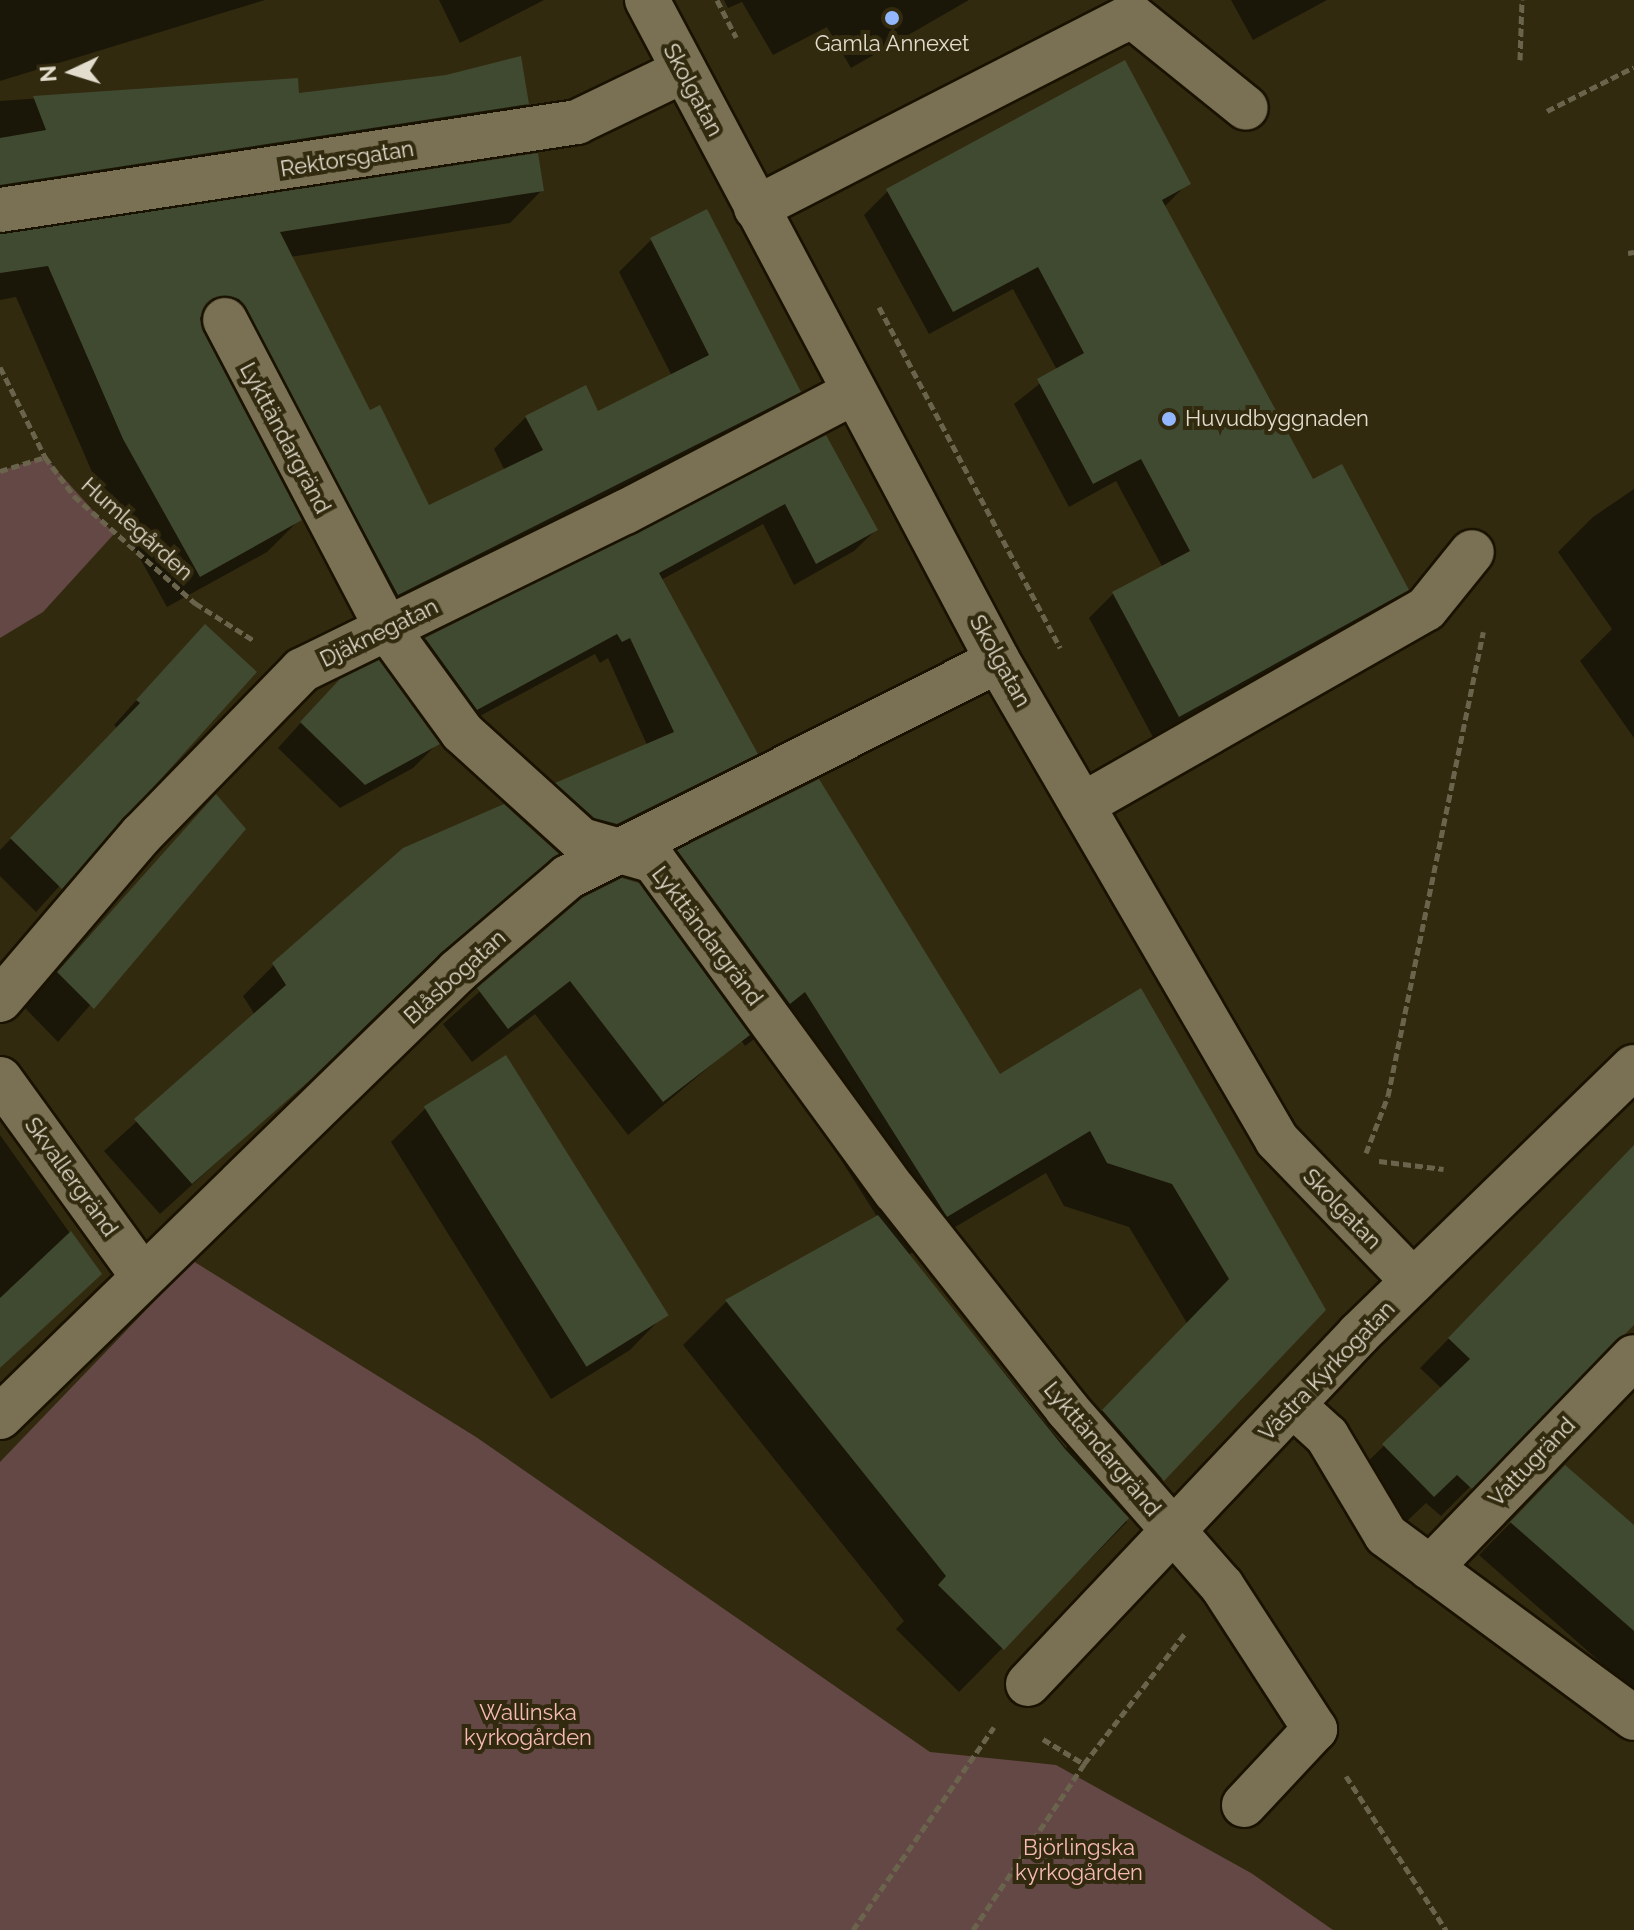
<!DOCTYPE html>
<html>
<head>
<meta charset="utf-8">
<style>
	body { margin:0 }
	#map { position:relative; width:1634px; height:1930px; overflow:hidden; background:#322a0f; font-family:Raleway,sans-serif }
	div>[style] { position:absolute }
	.green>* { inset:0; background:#644845 }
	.shadow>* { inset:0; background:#0007 }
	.building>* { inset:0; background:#404a31; transform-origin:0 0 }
	.path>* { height:5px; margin-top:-2.5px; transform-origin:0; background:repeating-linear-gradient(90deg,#6b644d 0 8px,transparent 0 12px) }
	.roads { filter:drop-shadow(2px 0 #1a1200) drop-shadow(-2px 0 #1a1200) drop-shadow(0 2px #1a1200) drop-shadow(0 -2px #1a1200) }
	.minor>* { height:44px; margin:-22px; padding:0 22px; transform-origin:22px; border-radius:22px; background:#7a7154 }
	.dots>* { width:22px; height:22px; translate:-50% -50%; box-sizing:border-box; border:4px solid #322a0f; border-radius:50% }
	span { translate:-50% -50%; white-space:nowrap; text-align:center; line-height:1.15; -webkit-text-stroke:8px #322a0f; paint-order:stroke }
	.poi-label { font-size:22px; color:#e2ddcd }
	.left { translate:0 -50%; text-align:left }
	.street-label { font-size:22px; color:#e2ddcd }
	.park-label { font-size:22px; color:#f7bab5 }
	.north { position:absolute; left:32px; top:32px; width:80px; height:80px; -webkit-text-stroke:6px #322a0f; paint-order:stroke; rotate:266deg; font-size:22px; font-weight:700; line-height:32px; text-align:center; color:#e2ddcd }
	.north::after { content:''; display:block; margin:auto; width:28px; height:36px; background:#e2ddcd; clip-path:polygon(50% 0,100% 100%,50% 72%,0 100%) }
</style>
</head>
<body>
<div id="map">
	<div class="green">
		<i style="clip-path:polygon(45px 457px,114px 534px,43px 612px,0 638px,0 471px)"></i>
		<i style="clip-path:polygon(193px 1261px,476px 1437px,930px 1752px,1056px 1765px,1251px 1873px,1333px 1930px,0 1930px,0 1462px)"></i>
	</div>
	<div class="shadow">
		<i style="clip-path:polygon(0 0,265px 0,0 81px)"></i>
		<i style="clip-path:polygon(439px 0,544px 0,460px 43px)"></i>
		<i style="clip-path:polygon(724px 0,969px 0,851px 68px,827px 27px,773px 55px,742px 2px,728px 8px)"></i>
		<i style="clip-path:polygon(1231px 0,1327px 0,1253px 40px)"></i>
		<i style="clip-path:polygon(296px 80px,297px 96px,527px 103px,495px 135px,0 211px,0 101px)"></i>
		<i style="clip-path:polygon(1188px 183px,1164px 207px,1313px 482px,1407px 589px,1383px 613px,1154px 739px,1089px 618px,1113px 594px,1163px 568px,1116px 481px,1069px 507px,1014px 404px,1057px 370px,1013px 289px,929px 334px,864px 215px,888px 191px)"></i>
		<i style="clip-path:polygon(542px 190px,510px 223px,290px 257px,369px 412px,428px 508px,505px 471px,494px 449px,526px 417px,597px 414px,672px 376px,619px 272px,651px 240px,798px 392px,766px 424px,365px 626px,215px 341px,200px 330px,299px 520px,267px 552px,167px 607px,92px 472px,16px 297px,0 300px,0 235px)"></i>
		<i style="clip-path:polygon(825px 438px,876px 530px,854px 551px,794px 585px,763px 524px,661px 580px,756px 753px,734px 775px,594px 845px,535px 806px,556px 784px,647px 745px,608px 658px,600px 663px,595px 654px,454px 730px,404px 661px,426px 640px)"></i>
		<i style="clip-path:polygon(1634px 489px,1634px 738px,1580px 661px,1612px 629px,1558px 552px,1593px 517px)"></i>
		<i style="clip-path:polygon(182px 650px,254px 672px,36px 912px,0 876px,0 850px,118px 729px,114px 725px)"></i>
		<i style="clip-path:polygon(316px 706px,437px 744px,413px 768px,340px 808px,278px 748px)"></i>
		<i style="clip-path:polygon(evenodd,819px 781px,999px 1076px,1140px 990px,1324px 1309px,1124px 1518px,1127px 1522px,959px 1692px,896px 1629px,904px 1621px,683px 1345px,726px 1302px,878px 1218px,761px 1034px,745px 1046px,741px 1040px,628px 1135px,535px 1014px,472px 1062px,443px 1024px,583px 900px,641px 889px,678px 852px,819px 781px,1046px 1173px,1064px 1206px,1129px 1227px,1187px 1323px,1066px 1448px,908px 1255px,1046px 1173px)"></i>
		<i style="clip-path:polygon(216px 797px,244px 829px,58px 1042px,24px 1007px)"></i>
		<i style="clip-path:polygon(556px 854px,160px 1214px,104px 1151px,255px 1015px,243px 996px,274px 965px)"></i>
		<i style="clip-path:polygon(426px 1108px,664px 1315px,630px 1350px,551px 1399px,391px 1142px)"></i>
		<i style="clip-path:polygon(0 1135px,99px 1274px,0 1368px)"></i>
		<i style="clip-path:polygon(1634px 1149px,1634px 1322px,1441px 1516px,1426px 1503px,1403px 1525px,1354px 1475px,1442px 1389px,1420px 1368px)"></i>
		<i style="clip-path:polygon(1533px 1500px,1634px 1528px,1634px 1692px,1479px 1555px)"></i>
	</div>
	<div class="building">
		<i style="clip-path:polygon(521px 56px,529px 104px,0 185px,0 138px,46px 130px,33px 96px,298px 78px,299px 93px,446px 75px)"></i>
		<i style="clip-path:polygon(1125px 60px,1191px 184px,1162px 200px,1313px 479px,1342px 464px,1409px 590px,1179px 717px,1112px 592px,1190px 551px,1141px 459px,1093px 484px,1037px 379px,1084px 353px,1038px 267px,953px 312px,886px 189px)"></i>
		<i style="clip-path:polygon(538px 153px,544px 191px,280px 232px,370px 410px,380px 405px,429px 505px,543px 450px,525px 416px,586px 385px,598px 411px,709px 355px,650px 238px,707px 209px,801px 392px,398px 595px,239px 299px,213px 298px,200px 318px,203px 331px,302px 520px,200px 577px,123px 439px,48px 266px,0 273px,0 234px)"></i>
		<i style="clip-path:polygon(826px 435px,878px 530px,816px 564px,785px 504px,659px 573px,758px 754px,617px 824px,594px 818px,555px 783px,674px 732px,630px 638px,622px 642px,617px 634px,477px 710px,425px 638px)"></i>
		<i style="clip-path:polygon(205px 624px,257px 672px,62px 889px,10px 838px,140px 703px,136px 700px)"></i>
		<i style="clip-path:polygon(379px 660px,440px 744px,365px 785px,300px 722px,340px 679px)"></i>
		<i style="clip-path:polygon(819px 779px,1000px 1074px,1141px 988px,1326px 1310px,1164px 1481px,1102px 1410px,1229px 1279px,1172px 1184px,1107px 1163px,1090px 1131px,947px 1217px,805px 992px,790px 1004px,677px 850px)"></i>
		<i style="clip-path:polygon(216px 794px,246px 829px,94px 1009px,57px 972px)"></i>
		<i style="clip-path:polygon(504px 804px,559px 854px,442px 952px,308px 1082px,192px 1184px,134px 1119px,286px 985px,272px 963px,403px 848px)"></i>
		<i style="clip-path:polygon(622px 878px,639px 883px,750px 1035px,663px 1102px,570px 981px,508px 1029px,477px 988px,582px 898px)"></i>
		<i style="left:506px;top:1055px;width:307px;height:97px;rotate:58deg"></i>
		<i style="clip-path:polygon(1634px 1145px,1634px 1325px,1472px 1489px,1457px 1475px,1434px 1497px,1382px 1444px,1470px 1359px,1448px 1338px)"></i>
		<i style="clip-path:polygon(878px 1215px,1065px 1449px,1129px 1518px,1004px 1650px,938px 1585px,946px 1576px,725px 1300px)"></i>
		<i style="clip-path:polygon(71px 1231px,102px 1274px,0 1368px,0 1298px)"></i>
		<i style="clip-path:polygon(1565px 1465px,1634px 1525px,1634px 1631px,1510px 1522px)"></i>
	</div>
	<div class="path">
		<i style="left:717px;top:0;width:42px;rotate:62.8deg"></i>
		<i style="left:1520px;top:60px;width:60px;rotate:-88.1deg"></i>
		<i style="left:1547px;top:111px;width:97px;rotate:-26.8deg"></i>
		<i style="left:1628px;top:253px;width:6px;rotate:-9deg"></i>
		<i style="left:879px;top:307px;width:386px;rotate:62deg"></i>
		<i style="left:0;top:367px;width:101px;rotate:63.4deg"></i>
		<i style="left:45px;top:457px;width:49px;rotate:53.4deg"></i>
		<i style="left:74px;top:496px;width:162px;rotate:41.5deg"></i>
		<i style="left:195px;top:603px;width:69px;rotate:32.5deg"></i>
		<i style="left:0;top:471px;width:47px;rotate:-17.3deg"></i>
		<i style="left:1366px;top:1153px;width:61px;rotate:-68.9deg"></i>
		<i style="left:1388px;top:1096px;width:474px;rotate:-78.4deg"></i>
		<i style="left:1379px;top:1161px;width:65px;rotate:7deg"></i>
		<i style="left:1043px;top:1739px;width:48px;rotate:31.4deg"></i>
		<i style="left:1346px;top:1776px;width:184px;rotate:57deg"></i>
		<i style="left:853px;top:1930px;width:247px;rotate:-55.2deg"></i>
		<i style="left:973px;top:1930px;width:200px;rotate:-56.2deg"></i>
		<i style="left:1084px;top:1764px;width:167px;rotate:-52.3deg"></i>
	</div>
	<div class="roads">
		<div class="minor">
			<i style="left:647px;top:0;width:748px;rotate:62.03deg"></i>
			<i style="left:998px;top:661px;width:554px;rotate:59.78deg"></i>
			<i style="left:1277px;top:1140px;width:196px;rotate:46deg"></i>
			<i style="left:756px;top:208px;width:422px;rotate:-27.1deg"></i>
			<i style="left:1132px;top:16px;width:146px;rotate:38.9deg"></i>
			<i style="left:0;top:210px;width:584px;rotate:-8.67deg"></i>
			<i style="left:577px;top:122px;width:118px;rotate:-25.7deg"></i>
			<i style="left:225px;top:320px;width:350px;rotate:62.3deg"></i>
			<i style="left:388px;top:630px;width:126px;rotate:54deg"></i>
			<i style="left:462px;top:732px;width:161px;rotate:42.2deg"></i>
			<i style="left:581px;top:840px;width:76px;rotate:16deg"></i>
			<i style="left:654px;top:861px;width:409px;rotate:53.9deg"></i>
			<i style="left:895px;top:1191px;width:278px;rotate:51.7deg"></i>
			<i style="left:1067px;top:1409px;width:235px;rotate:48.8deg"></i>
			<i style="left:1222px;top:1586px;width:171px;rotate:57deg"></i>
			<i style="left:1315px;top:1729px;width:104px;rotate:133.1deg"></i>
			<i style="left:1082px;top:805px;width:396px;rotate:-29.7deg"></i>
			<i style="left:1426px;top:609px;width:73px;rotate:-51.1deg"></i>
			<i style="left:0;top:1000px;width:218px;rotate:-49.5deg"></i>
			<i style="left:142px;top:834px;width:229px;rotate:-45.7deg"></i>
			<i style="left:302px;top:670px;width:360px;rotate:-26.1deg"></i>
			<i style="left:625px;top:512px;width:259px;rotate:-27.6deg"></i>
			<i style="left:0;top:1079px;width:242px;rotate:54.1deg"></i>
			<i style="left:1294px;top:1406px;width:45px;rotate:42.3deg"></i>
			<i style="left:1327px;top:1436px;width:115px;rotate:59.2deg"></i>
			<i style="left:1386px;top:1535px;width:308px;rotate:36.4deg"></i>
			<i style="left:0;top:1417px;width:639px;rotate:-44.24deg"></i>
			<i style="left:458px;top:971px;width:145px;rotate:-40.5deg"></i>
			<i style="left:568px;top:877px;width:481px;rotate:-26.7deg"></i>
			<i style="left:1430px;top:1568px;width:293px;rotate:-46deg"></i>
			<i style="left:1028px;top:1684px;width:482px;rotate:-46.6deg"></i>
			<i style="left:1359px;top:1334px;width:383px;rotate:-44.2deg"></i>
		</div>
	</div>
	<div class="dots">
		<i style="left:892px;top:18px;background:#93b7fd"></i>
		<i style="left:1169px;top:419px;background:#93b7fd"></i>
	</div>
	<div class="poi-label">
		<span style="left:892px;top:44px">Gamla Annexet</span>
		<span class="left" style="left:1185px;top:419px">Huvudbyggnaden</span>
	</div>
	<div class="street-label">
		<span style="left:693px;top:90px;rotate:62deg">Skolgatan</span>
		<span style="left:347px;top:159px;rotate:-9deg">Rektorsgatan</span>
		<span style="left:285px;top:438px;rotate:62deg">Lykttändargränd</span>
		<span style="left:137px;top:529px;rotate:42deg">Humlegården</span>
		<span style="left:379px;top:633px;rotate:-26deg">Djäknegatan</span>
		<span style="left:1000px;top:661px;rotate:61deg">Skolgatan</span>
		<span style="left:707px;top:936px;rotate:53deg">Lykttändargränd</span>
		<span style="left:455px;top:977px;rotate:-42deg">Blåsbogatan</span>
		<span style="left:71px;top:1177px;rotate:54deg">Skvallergränd</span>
		<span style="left:1342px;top:1209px;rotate:46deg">Skolgatan</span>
		<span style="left:1327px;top:1371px;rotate:-46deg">Västra Kyrkogatan</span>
		<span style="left:1102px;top:1449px;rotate:50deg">Lykttändargränd</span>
		<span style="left:1532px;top:1462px;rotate:-46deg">Vattugränd</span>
	</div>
	<div class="park-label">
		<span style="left:528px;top:1725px">Wallinska<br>kyrkogården</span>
		<span style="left:1079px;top:1860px">Björlingska<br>kyrkogården</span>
	</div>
	<div class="north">N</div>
</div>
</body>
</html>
